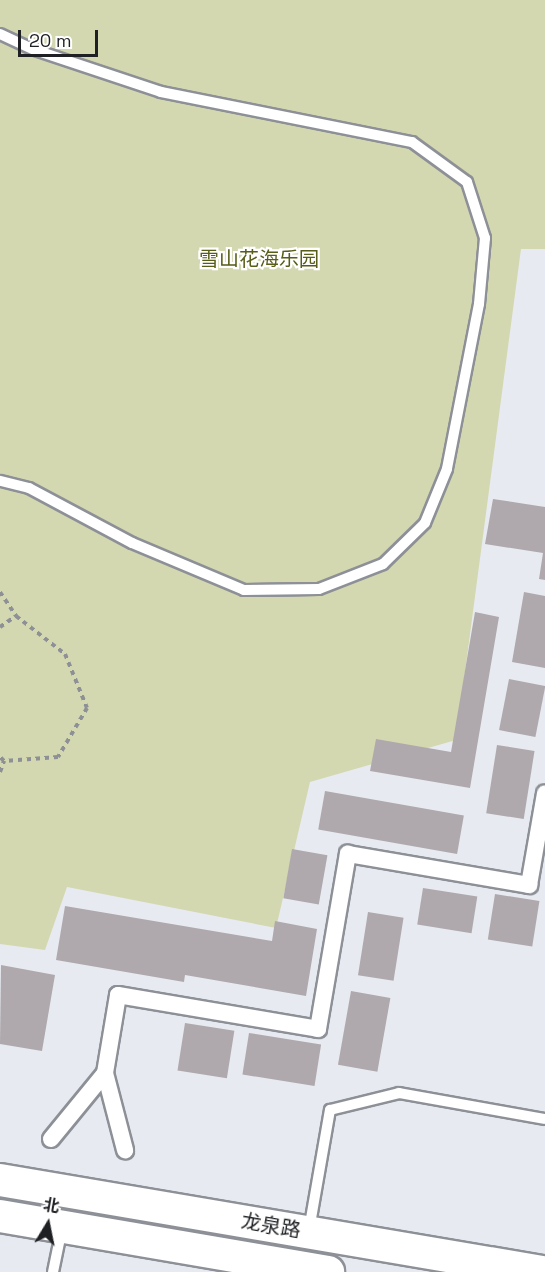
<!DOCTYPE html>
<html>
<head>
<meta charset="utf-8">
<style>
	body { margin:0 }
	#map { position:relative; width:545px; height:1272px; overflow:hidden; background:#e7ebf1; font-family:"Space Grotesk","Noto Sans SC",sans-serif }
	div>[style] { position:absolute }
	.green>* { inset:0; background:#d4d8b1 }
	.building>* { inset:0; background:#afa9ad; transform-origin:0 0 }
	.path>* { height:4px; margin-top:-2px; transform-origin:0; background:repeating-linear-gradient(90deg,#8d9095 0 4.5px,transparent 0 9px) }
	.roads { filter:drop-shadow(2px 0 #8d9097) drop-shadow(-2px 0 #8d9097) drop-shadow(0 2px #8d9097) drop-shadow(0 -2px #8d9097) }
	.service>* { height:10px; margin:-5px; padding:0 5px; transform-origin:5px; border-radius:5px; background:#fff }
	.pedestrian>* { height:16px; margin:-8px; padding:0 8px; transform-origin:8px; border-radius:8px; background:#fff }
	.secondary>* { height:32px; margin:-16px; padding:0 16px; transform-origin:16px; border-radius:16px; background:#fff }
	span { translate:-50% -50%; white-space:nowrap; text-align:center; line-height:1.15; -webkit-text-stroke:4.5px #fff; paint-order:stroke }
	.park-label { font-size:20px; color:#585d17 }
	.street-label { font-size:20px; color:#1f2023 }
	.north { position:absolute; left:18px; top:1194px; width:60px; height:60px; -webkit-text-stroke:4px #fff; paint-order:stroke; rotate:10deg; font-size:16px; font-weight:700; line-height:24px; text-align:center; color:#1f2023 }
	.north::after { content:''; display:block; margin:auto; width:21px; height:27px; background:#1f2023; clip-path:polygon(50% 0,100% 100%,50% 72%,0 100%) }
	.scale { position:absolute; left:18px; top:30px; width:80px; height:27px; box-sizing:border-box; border:3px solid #1f2023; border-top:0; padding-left:8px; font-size:18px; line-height:21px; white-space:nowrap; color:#1f2023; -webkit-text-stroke:4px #fff; paint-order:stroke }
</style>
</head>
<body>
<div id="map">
	<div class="green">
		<i style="clip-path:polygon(0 0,545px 0,545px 249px,521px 249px,456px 740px,310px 782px,276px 928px,67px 887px,45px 950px,0 944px)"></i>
	</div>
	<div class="building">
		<i style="clip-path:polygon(493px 499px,545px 507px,545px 580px,539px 579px,543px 553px,485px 544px)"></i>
		<i style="clip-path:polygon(524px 592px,545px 596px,545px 668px,512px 662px)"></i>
		<i style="clip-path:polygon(475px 612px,499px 617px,470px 788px,370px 771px,376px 739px,451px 752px)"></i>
		<i style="left:509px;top:679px;width:37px;height:52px;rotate:11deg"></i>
		<i style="left:497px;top:745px;width:38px;height:69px;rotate:9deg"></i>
		<i style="left:325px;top:791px;width:141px;height:39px;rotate:10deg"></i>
		<i style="left:292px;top:849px;width:36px;height:50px;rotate:10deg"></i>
		<i style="left:423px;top:888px;width:55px;height:37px;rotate:9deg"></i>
		<i style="left:495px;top:894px;width:45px;height:46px;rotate:9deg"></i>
		<i style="clip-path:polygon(65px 906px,272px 941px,275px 921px,317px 929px,306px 996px,185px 975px,184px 982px,56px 960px)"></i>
		<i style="left:368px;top:912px;width:36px;height:64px;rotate:9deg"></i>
		<i style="clip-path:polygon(1px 965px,55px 975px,42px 1051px,0 1044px)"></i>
		<i style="left:351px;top:991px;width:40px;height:75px;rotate:10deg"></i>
		<i style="left:185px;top:1023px;width:50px;height:48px;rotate:9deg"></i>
		<i style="left:249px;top:1033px;width:73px;height:42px;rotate:9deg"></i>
	</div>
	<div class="path">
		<i style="left:0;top:592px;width:29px;rotate:56deg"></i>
		<i style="left:16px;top:616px;width:62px;rotate:37.8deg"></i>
		<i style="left:65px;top:654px;width:58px;rotate:67.8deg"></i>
		<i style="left:87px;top:708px;width:57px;rotate:120.6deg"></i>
		<i style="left:58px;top:757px;width:54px;rotate:175.8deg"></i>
		<i style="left:4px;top:761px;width:6px;rotate:-135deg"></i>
		<i style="left:0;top:627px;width:19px;rotate:-35deg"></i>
		<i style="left:0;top:772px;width:12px;rotate:-70deg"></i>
	</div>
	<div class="roads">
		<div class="service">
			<i style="left:0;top:34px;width:38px;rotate:25deg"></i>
			<i style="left:35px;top:50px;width:133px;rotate:18.4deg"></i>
			<i style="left:161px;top:92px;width:256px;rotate:11.3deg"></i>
			<i style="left:412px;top:142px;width:68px;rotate:36deg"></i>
			<i style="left:467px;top:182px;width:59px;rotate:72.2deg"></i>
			<i style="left:485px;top:238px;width:66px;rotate:95.2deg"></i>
			<i style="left:479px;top:304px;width:168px;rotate:101deg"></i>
			<i style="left:447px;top:469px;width:58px;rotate:112.2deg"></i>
			<i style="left:425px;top:523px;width:59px;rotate:135.7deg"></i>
			<i style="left:383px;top:564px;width:69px;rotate:158.7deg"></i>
			<i style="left:319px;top:589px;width:75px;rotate:179.2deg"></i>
			<i style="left:244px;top:590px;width:121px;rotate:-157.2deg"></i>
			<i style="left:132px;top:543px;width:117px;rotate:-151.9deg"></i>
			<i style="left:29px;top:488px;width:30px;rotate:-166deg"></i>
			<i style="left:309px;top:1230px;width:122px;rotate:-80.1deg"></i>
			<i style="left:330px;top:1110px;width:71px;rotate:-13.8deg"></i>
			<i style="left:399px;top:1093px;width:148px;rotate:10.1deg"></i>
			<i style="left:53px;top:1272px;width:45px;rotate:-78.4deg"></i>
		</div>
		<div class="pedestrian">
			<i style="left:105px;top:1073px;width:79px;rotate:-80.5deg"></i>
			<i style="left:118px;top:995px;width:203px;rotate:9.6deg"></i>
			<i style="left:318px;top:1029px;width:178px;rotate:-80.3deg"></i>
			<i style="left:348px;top:854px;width:184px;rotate:9.7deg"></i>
			<i style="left:529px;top:885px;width:93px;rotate:-80.1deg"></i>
			<i style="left:51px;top:1139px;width:85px;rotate:-50.7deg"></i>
			<i style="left:105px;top:1073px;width:80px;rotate:75.4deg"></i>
		</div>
		<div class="secondary">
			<i style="left:0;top:1180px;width:550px;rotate:9.63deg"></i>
			<i style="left:0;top:1216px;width:333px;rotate:9.7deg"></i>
		</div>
	</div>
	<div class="park-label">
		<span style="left:259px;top:259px">雪山花海乐园</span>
	</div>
	<div class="street-label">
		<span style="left:271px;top:1226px;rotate:10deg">龙泉路</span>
	</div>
	<div class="north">北</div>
	<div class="scale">20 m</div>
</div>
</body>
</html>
